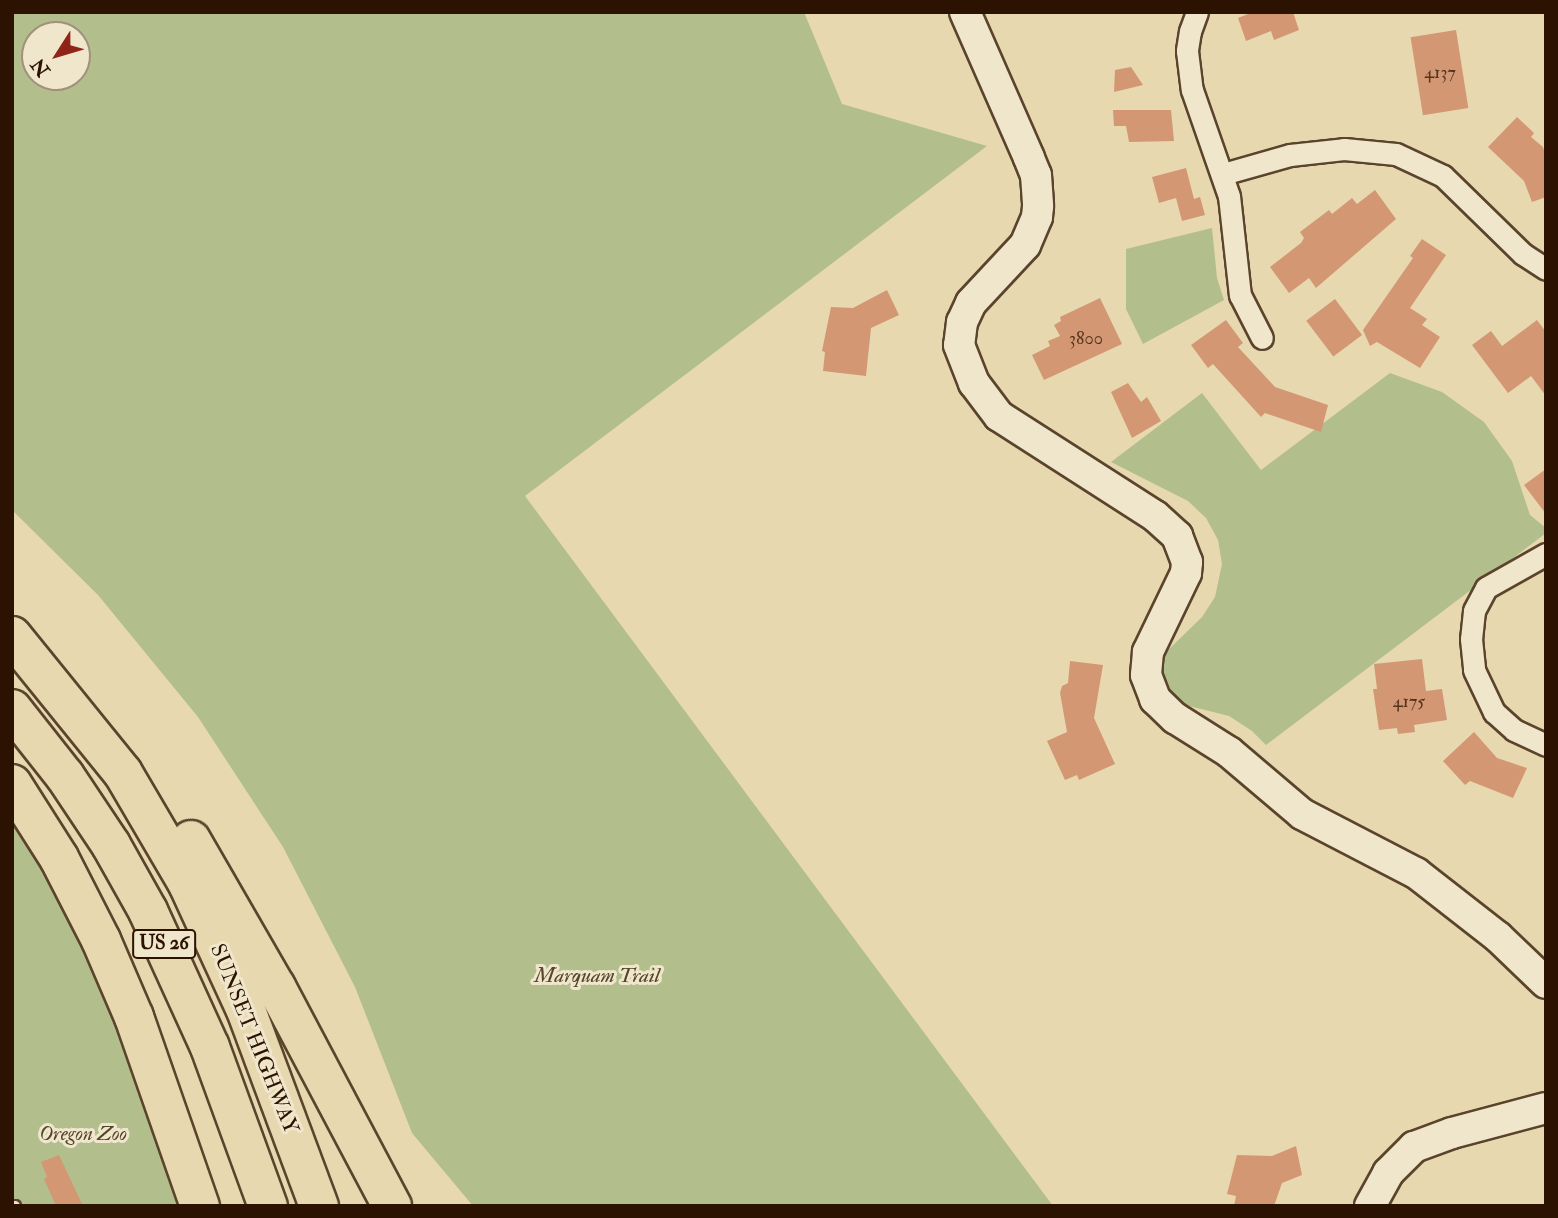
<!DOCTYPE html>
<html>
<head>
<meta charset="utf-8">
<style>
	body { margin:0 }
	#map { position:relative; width:1558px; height:1218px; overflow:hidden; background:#e7d8b0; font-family:"IM FELL Double Pica",serif }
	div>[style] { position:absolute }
	.green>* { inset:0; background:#b2bf8d }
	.building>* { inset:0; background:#d39774; transform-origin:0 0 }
	.roads { filter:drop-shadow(2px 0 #5b442c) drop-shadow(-2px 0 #5b442c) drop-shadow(0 2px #5b442c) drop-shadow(0 -2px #5b442c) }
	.service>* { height:10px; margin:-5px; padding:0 5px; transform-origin:5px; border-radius:5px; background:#efe6cc }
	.minor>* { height:21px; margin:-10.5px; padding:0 10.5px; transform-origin:10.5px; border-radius:10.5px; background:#efe6cc }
	.secondary>* { height:30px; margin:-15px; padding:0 15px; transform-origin:15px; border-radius:15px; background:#efe6cc }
	.motorway>* { height:38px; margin:-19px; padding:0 19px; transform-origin:19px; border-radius:19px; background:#e7d8b0 }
	span { translate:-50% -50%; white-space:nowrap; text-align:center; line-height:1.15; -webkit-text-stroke:6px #efe6cc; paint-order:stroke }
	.number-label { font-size:18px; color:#56331d }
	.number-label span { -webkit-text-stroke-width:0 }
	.shield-label span { padding:2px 5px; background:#efe6cc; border:2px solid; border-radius:5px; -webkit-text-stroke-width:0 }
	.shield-label { font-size:19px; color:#2c1200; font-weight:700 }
	.park-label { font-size:21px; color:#54462a; font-style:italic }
	.street-label { font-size:21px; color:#2c1200 }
	.frame { position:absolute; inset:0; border:14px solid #2c1200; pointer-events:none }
	.north { position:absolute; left:21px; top:21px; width:70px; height:70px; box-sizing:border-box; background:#efe6cc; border:2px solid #a1917a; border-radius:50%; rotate:233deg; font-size:19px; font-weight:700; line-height:28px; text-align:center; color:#2c1200 }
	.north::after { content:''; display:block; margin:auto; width:24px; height:32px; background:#8f2418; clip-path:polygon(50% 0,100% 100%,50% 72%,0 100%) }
</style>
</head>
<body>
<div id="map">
	<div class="green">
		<i style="clip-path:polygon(evenodd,12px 12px,804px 12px,842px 104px,987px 146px,525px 496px,1053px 1206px,473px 1206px,412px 1133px,355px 987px,283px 847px,198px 717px,98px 595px,12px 510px,12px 12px,35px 35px,77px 35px,77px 77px,35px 77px,35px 35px)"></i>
		<i style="clip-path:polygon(1212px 228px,1217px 278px,1224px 300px,1143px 344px,1126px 309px,1126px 249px)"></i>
		<i style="clip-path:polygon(1390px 373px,1442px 392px,1484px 422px,1512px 461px,1530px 515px,1546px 528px,1546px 533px,1266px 745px,1252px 731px,1229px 716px,1177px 703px,1165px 693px,1159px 666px,1163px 655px,1202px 617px,1215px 597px,1222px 564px,1218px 540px,1206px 518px,1188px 501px,1111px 462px,1202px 393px,1261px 470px)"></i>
		<i style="clip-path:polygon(12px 819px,77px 925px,123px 1036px,179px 1206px,12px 1206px)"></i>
	</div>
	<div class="building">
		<i style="clip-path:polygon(1253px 12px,1293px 12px,1299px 30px,1274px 40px,1271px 31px,1246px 41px,1238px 18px)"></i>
		<i style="left:1456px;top:30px;width:79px;height:46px;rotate:81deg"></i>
		<i style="clip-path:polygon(1131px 67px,1143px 85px,1114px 92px,1115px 70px)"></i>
		<i style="clip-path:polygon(1113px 110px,1171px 110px,1174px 141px,1129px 142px,1126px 126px,1114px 126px)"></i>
		<i style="clip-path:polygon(1517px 117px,1534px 133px,1531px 137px,1543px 147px,1546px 156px,1546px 197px,1532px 202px,1524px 181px,1488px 147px)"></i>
		<i style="clip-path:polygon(1186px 168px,1194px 199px,1200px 197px,1205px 215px,1182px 221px,1176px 198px,1159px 203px,1152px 177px)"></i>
		<i style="clip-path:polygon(1375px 190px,1396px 219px,1316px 288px,1309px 278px,1289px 293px,1270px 267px,1301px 243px,1304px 238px,1300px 232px,1329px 210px,1332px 214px,1352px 198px,1357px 204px)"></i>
		<i style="clip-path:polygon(1422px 239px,1446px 255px,1410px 308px,1427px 319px,1422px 325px,1440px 337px,1420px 368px,1377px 342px,1370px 346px,1363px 330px,1413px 258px,1410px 256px)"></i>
		<i style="clip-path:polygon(887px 290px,899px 315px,871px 328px,866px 376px,823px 371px,825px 352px,822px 351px,831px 307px,853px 308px)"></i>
		<i style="clip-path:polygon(1100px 298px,1122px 344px,1044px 380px,1032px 355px,1050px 346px,1048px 341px,1060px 336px,1054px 325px,1061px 321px,1060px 317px)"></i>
		<i style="left:1335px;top:299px;width:45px;height:36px;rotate:53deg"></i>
		<i style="clip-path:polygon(1226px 320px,1243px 343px,1238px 347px,1275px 387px,1328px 405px,1321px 432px,1265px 413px,1261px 417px,1213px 364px,1208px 368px,1191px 345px)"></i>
		<i style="clip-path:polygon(1537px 320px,1546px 332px,1546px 396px,1531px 376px,1508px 393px,1472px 345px,1491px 331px,1502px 346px)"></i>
		<i style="clip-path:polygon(1128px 383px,1141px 402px,1147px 397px,1161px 421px,1132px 438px,1111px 392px)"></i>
		<i style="clip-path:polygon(1546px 469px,1546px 514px,1524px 485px)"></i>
		<i style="clip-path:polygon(1422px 659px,1426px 691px,1442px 689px,1447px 720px,1414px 725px,1415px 732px,1398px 734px,1397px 728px,1379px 730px,1373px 689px,1377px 689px,1374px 664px)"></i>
		<i style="clip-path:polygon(1070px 661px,1103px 665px,1094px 718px,1115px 764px,1079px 780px,1077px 775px,1065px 780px,1047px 741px,1067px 732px,1060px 693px,1062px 686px,1068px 683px)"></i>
		<i style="clip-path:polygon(1474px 732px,1497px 758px,1527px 768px,1513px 798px,1470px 781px,1465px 785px,1443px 761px)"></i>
		<i style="clip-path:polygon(1296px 1146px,1302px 1175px,1282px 1183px,1274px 1206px,1234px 1206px,1236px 1196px,1227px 1194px,1237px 1155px,1272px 1156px)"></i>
		<i style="clip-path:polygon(59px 1155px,83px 1206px,56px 1206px,44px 1179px,47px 1177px,41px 1162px)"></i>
	</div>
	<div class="roads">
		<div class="service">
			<i style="left:12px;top:1206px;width:3px"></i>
		</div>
		<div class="minor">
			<i style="left:1197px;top:12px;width:20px;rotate:110deg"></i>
			<i style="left:1190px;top:31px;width:20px;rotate:99deg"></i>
			<i style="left:1187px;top:51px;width:39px;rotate:83deg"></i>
			<i style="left:1192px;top:90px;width:112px;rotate:70.8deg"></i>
			<i style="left:1229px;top:196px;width:100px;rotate:83.7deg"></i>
			<i style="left:1240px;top:295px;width:48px;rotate:62.9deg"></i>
			<i style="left:1223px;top:174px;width:70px;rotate:-15.8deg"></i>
			<i style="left:1290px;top:155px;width:54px;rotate:-6.3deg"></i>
			<i style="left:1344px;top:149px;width:52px;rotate:5.5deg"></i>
			<i style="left:1396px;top:154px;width:52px;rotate:25.1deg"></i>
			<i style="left:1443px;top:176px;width:112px;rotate:44.3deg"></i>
			<i style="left:1523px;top:254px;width:27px;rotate:33deg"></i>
			<i style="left:1546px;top:554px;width:69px;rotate:150.5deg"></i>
			<i style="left:1486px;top:588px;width:26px;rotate:118deg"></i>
			<i style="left:1474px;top:611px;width:28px;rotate:96deg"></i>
			<i style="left:1471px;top:639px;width:31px;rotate:84deg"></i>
			<i style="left:1474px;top:670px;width:47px;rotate:64.5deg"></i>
			<i style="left:1494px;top:712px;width:27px;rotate:42deg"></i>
			<i style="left:1514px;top:730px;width:35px;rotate:25deg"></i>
		</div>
		<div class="secondary">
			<i style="left:965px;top:12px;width:159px;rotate:66.3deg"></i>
			<i style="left:1029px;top:158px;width:18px;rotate:68deg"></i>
			<i style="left:1036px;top:175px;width:31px;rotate:86deg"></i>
			<i style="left:1038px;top:206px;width:11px;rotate:95deg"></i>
			<i style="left:1037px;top:217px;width:30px;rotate:113deg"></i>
			<i style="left:1025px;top:245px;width:79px;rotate:133deg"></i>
			<i style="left:971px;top:303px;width:21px;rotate:115deg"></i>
			<i style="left:962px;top:322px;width:23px;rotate:97deg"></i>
			<i style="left:959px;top:345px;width:41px;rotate:68.5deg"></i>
			<i style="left:974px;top:383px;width:41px;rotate:52.9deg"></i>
			<i style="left:999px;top:416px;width:185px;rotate:32.7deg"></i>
			<i style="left:1155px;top:516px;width:30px;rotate:42deg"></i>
			<i style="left:1177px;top:536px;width:28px;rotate:69deg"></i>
			<i style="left:1187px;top:562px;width:11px;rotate:95deg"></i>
			<i style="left:1186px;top:573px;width:88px;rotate:115.7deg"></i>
			<i style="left:1148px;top:652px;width:23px;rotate:95deg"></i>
			<i style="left:1146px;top:675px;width:26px;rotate:69deg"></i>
			<i style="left:1155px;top:699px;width:28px;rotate:44deg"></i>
			<i style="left:1175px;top:718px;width:64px;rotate:32.2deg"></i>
			<i style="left:1229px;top:752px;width:96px;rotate:40.3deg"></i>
			<i style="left:1302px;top:814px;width:128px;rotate:27.4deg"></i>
			<i style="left:1416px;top:873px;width:104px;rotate:38deg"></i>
			<i style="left:1498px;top:937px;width:66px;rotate:43.8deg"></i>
			<i style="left:1370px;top:1206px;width:38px;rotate:-61deg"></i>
			<i style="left:1388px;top:1173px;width:37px;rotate:-45deg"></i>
			<i style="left:1414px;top:1147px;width:40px;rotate:-20.2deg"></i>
			<i style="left:1452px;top:1133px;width:97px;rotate:-14.9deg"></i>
		</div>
		<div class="motorway">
			<i style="left:12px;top:636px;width:176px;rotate:51deg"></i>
			<i style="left:123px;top:773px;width:129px;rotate:59.6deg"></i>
			<i style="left:188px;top:884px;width:139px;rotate:65.3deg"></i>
			<i style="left:246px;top:1010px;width:209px;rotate:69.6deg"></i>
			<i style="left:12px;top:709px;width:85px;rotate:51.7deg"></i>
			<i style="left:65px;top:776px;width:83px;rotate:56.3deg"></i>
			<i style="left:111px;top:845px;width:76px;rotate:60.7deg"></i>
			<i style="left:148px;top:911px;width:149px;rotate:65.5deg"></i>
			<i style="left:210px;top:1047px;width:169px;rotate:70deg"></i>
			<i style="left:12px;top:784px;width:88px;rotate:57.6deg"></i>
			<i style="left:59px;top:858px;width:92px;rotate:62.9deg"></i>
			<i style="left:101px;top:940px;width:84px;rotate:66.8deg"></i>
			<i style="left:134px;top:1017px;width:200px;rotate:70.8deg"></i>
			<i style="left:191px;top:840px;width:170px;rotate:60deg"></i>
			<i style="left:276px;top:987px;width:248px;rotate:62.1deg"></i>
		</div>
	</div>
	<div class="number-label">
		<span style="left:1440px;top:73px">4137</span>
		<span style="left:1086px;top:339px">3800</span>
		<span style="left:1409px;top:702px">4175</span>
	</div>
	<div class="shield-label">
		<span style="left:164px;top:944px">US 26</span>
	</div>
	<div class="park-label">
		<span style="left:597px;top:976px">Marquam Trail</span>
		<span style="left:83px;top:1134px">Oregon Zoo</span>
	</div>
	<div class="street-label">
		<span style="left:254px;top:1039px;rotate:68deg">SUNSET HIGHWAY</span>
	</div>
	<div class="frame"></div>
	<div class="north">N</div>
</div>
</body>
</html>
